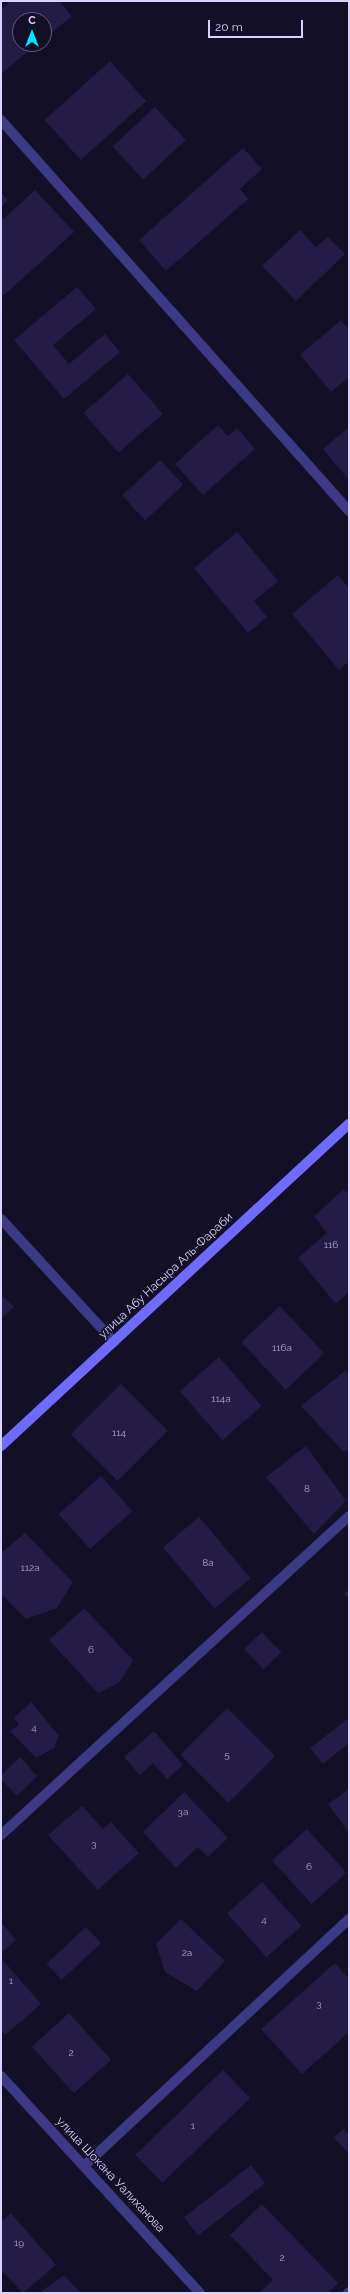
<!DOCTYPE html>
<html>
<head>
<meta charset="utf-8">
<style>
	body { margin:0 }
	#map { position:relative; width:350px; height:2294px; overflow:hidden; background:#130f26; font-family:Raleway,sans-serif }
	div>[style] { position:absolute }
	.building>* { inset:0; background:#241b47; transform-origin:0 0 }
	.street>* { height:10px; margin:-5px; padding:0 5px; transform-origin:5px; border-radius:5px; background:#3d3a85 }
	.secondary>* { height:10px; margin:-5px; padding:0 5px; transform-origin:5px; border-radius:5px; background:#6f6bff }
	span { translate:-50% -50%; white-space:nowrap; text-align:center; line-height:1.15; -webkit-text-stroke:3px #130f26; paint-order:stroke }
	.number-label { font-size:10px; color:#aca6d1 }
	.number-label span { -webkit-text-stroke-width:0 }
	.street-label { font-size:12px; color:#d9d4ff }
	.frame { position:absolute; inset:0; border:2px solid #d9d4ff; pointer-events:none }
	.north { position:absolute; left:12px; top:12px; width:40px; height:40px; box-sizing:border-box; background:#130f26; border:1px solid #625e7d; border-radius:50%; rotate:0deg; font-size:11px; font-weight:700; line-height:16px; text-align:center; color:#d9d4ff }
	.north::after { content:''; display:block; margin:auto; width:14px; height:18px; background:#00e5ff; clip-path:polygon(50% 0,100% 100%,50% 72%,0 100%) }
	.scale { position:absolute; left:208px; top:20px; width:95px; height:18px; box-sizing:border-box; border:2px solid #d9d4ff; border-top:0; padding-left:5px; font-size:12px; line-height:14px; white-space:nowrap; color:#d9d4ff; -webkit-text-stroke:3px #130f26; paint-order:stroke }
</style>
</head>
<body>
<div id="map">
	<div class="building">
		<i style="clip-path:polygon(11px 1px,59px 1px,72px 16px,44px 39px,44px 20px,20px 20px,20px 44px,37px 44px,1px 74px,1px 9px)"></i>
		<i style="left:110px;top:61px;width:54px;height:88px;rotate:48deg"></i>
		<i style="left:155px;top:107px;width:45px;height:58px;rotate:47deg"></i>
		<i style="clip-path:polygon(243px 148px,262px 169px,240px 189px,248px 199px,166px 271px,139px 240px)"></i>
		<i style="clip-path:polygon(35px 190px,74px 232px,3px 296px,1px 294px,1px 221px)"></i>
		<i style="clip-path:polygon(1px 193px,8px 200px,1px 207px)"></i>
		<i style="clip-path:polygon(300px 230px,316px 247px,328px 237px,345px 254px,296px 301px,262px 266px)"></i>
		<i style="clip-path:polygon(77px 287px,96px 309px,53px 345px,69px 364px,105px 334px,120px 352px,64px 399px,14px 340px)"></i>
		<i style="clip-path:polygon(341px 320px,349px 330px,349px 377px,331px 392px,300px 355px)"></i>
		<i style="left:128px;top:374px;width:53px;height:59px;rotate:49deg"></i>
		<i style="clip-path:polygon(218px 425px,228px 436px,237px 428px,255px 449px,203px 495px,175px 464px)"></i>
		<i style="clip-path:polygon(349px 427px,349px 480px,323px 449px)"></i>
		<i style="left:160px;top:460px;width:34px;height:52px;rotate:47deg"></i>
		<i style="clip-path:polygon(237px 532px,278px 581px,254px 601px,267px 617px,248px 633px,194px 568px)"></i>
		<i style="clip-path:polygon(338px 575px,349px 588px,349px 661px,339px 670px,292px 614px)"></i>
		<i style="clip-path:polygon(344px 1189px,349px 1195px,349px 1292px,336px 1304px,298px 1258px,327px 1233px,314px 1216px)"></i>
		<i style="clip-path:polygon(1px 1294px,14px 1307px,1px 1319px)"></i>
		<i style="left:280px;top:1306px;width:65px;height:53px;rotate:47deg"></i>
		<i style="left:219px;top:1357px;width:65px;height:52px;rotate:49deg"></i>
		<i style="clip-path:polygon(346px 1370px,349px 1375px,349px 1450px,344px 1452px,301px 1406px)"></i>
		<i style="left:121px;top:1384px;width:66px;height:71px;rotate:45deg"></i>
		<i style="clip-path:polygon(306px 1446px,346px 1501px,314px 1534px,266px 1477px)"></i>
		<i style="left:101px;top:1476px;width:47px;height:57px;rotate:48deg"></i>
		<i style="left:199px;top:1517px;width:80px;height:47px;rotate:50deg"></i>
		<i style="clip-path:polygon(25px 1533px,73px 1582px,57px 1608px,26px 1619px,1px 1594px,1px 1553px)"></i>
		<i style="clip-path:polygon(349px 1589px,349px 1599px,344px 1594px)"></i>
		<i style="clip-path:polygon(84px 1608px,133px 1660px,120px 1682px,98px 1693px,49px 1640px)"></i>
		<i style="left:262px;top:1632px;width:28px;height:25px;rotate:46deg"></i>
		<i style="clip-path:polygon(31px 1702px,59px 1736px,54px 1748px,36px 1758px,10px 1731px,19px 1725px,14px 1718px)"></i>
		<i style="left:227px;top:1708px;width:68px;height:66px;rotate:45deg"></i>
		<i style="clip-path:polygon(349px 1718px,349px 1743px,323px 1764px,310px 1748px)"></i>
		<i style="clip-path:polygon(154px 1731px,183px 1765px,167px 1779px,153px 1763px,140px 1775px,124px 1757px)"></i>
		<i style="clip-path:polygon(20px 1757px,37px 1776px,17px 1796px,1px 1779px,1px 1775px)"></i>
		<i style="clip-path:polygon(349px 1789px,349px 1833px,328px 1804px)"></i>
		<i style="clip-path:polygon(184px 1792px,228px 1838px,208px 1857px,198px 1847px,176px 1868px,143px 1832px)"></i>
		<i style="clip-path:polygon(82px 1806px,103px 1829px,111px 1822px,139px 1853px,98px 1890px,48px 1835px)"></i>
		<i style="left:307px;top:1829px;width:59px;height:47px;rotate:48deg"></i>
		<i style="left:262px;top:1882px;width:59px;height:47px;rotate:48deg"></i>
		<i style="clip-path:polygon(181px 1919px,225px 1961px,197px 1991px,165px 1972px,156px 1944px)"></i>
		<i style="clip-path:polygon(1px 1922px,16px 1940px,1px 1953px)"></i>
		<i style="left:86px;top:1927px;width:22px;height:54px;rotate:47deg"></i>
		<i style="clip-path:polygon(1px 1958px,41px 2004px,5px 2035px,1px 2030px)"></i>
		<i style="clip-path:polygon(335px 1963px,349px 1979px,349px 2032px,302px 2074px,261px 2029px)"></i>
		<i style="left:69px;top:2013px;width:63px;height:50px;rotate:48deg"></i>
		<i style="left:223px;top:2070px;width:39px;height:122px;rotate:46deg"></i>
		<i style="clip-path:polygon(343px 2129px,349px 2135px,349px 2154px,334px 2138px)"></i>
		<i style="left:251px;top:2165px;width:23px;height:85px;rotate:52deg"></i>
		<i style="clip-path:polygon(262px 2204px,338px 2283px,328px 2293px,259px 2293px,273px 2280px,230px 2235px)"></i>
		<i style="clip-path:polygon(11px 2213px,56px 2265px,23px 2293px,1px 2270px,1px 2222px)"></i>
		<i style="clip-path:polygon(64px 2275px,81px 2293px,39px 2293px)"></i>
	</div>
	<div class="street">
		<i style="left:1px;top:120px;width:523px;rotate:48.33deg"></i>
		<i style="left:1px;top:1219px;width:167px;rotate:47.4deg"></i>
		<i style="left:1px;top:1835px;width:472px;rotate:-42.5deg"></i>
		<i style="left:1px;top:2076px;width:294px;rotate:47.5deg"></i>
		<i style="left:84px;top:2166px;width:362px;rotate:-43deg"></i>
		<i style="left:348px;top:2293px;width:1px;rotate:-45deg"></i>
	</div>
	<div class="secondary">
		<i style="left:1px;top:1446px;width:474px;rotate:-42.8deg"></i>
	</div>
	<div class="number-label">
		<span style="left:331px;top:1245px">116</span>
		<span style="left:282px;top:1348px">116а</span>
		<span style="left:221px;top:1399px">114а</span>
		<span style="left:119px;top:1433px">114</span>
		<span style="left:307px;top:1489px">8</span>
		<span style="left:208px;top:1563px">8а</span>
		<span style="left:30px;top:1568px">112а</span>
		<span style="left:91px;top:1650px">6</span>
		<span style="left:34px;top:1728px">4</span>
		<span style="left:227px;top:1755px">5</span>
		<span style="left:183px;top:1812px">3а</span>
		<span style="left:94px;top:1844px">3</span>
		<span style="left:309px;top:1867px">6</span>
		<span style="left:264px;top:1920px">4</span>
		<span style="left:187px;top:1953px">2а</span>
		<span style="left:11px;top:1981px">1</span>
		<span style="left:319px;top:2004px">3</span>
		<span style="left:71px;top:2053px">2</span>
		<span style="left:193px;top:2126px">1</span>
		<span style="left:19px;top:2243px">19</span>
		<span style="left:282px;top:2258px">2</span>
	</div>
	<div class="street-label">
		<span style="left:166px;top:1276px;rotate:-43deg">улица Абу Насыра Аль-Фараби</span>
		<span style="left:110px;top:2175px;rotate:47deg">улица Шокана Уалиханова</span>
	</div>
	<div class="frame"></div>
	<div class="north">С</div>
	<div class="scale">20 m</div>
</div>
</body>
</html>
